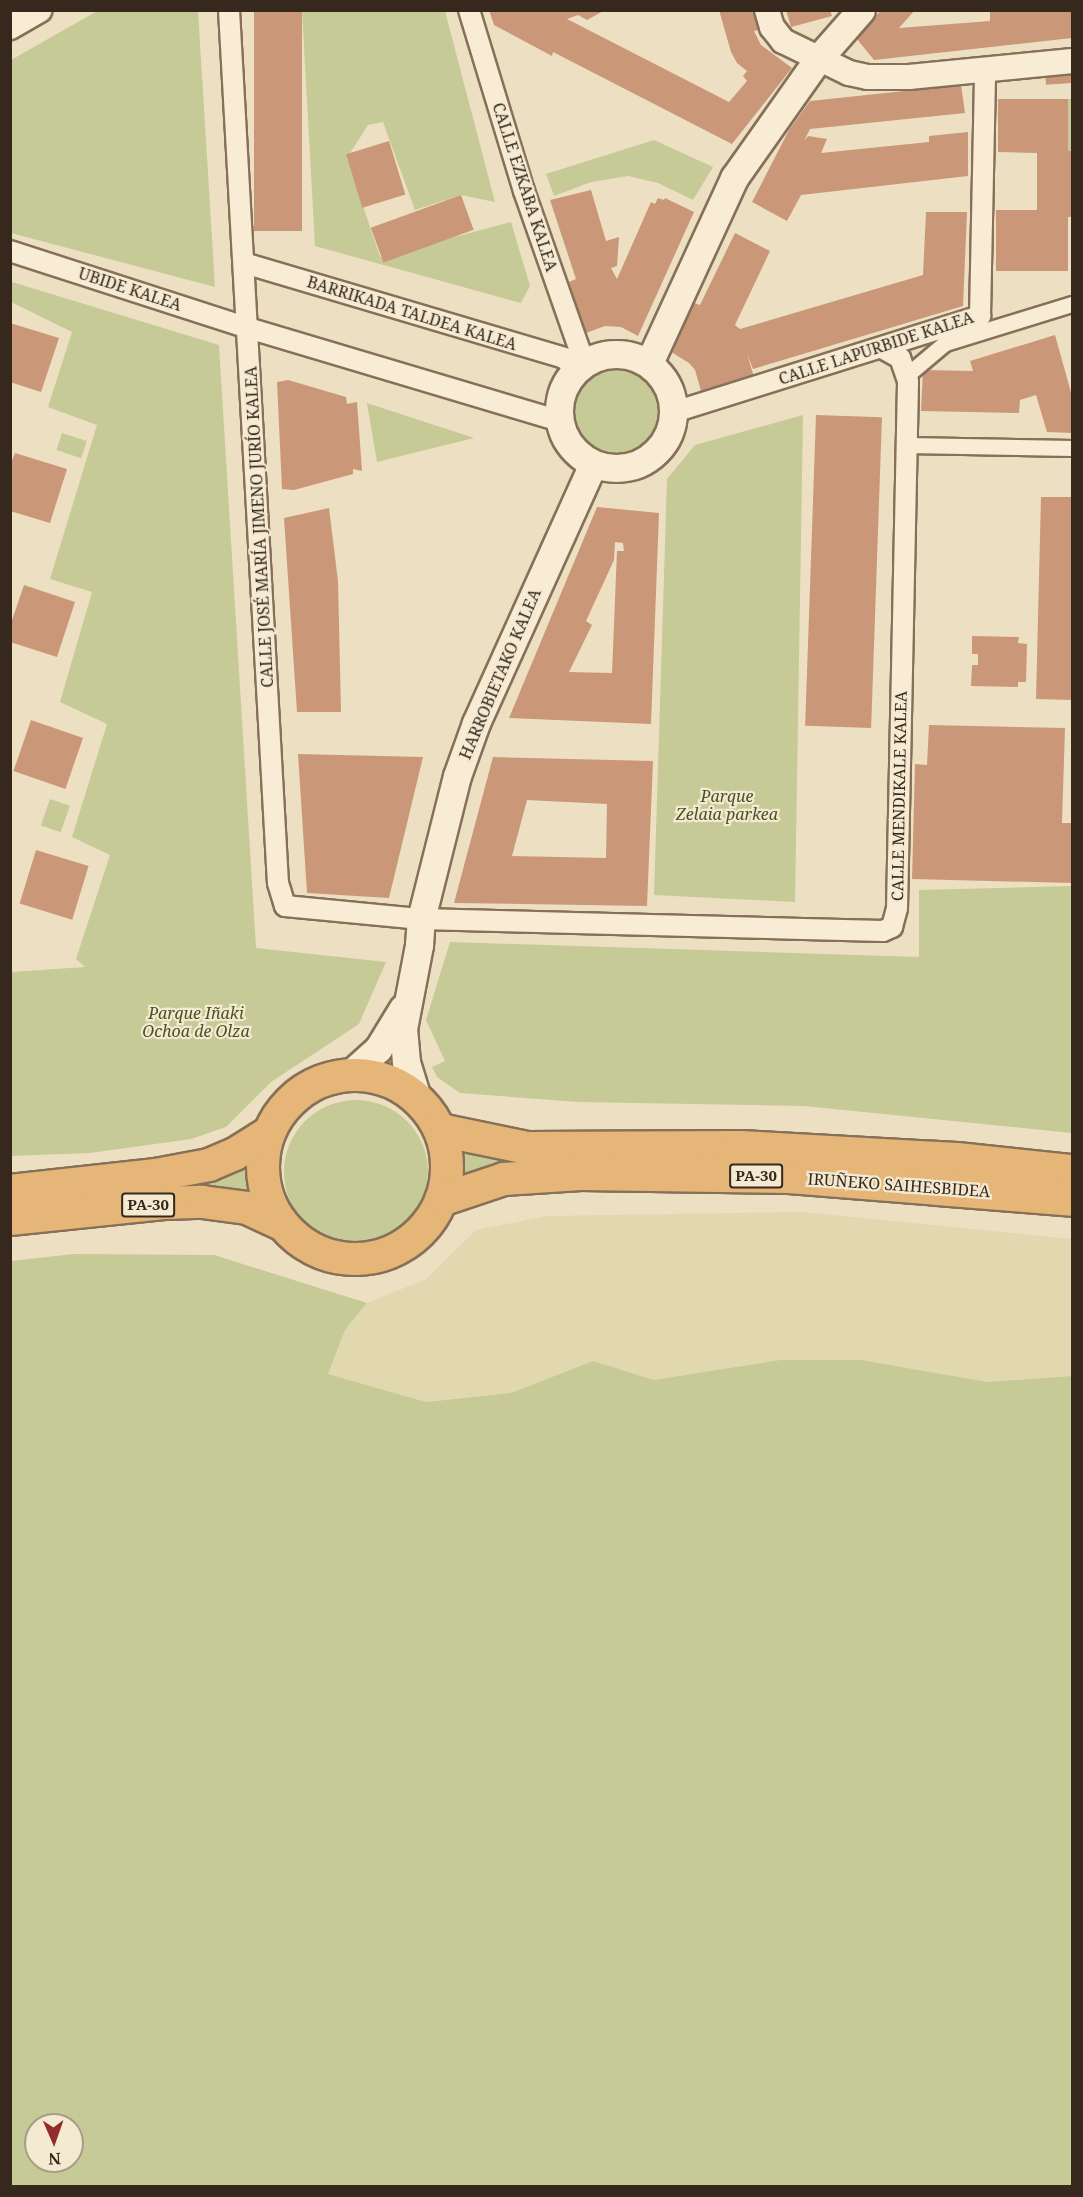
<!DOCTYPE html>
<html>
<head>
<meta charset="utf-8">
<style>
	body { margin:0 }
	#map { position:relative; width:1083px; height:2197px; overflow:hidden; background:#eddfc1; font-family:"Noto Serif",serif }
	div>[style] { position:absolute }
	.farmland>* { inset:0; background:#e2d8af }
	.green>* { inset:0; background:#c6ca96; transform-origin:0 0 }
	.round { border-radius:50% }
	.building>* { inset:0; background:#ca9878; transform-origin:0 0 }
	.roads { filter:drop-shadow(2px 0 #867059) drop-shadow(-2px 0 #867059) drop-shadow(0 2px #867059) drop-shadow(0 -2px #867059) }
	.pedestrian>* { height:15px; margin:-7.5px; padding:0 7.5px; transform-origin:7.5px; border-radius:7.5px; background:#f8ecd4 }
	.minor>* { height:20px; margin:-10px; padding:0 10px; transform-origin:10px; border-radius:10px; background:#f8ecd4 }
	.tertiary>* { height:24px; margin:-12px; padding:0 12px; transform-origin:12px; border-radius:12px; background:#f8ecd4 }
	.secondary>* { height:27px; margin:-13.5px; padding:0 13.5px; transform-origin:13.5px; border-radius:13.5px; background:#f8ecd4 }
	.secondary>.ring { margin:-13.5px; padding:0; box-sizing:content-box; background:none; border:27px solid #f8ecd4; border-radius:50% }
	.trunk>* { height:32px; margin:-16px; padding:0 16px; transform-origin:16px; border-radius:16px; background:#e5b677 }
	.trunk>.ring { margin:-16px; padding:0; box-sizing:content-box; background:none; border:32px solid #e5b677; border-radius:50% }
	span { translate:-50% -50%; white-space:nowrap; text-align:center; line-height:1.15; -webkit-text-stroke:4.5px #f4e9d1; paint-order:stroke }
	.shield-label span { padding:2px 4px; background:#f4e9d1; border:2px solid; border-radius:4px; -webkit-text-stroke-width:0 }
	.shield-label { font-size:15px; color:#36281d; font-weight:700 }
	.street-label { font-size:16px; color:#36281d }
	.park-label { font-size:16px; color:#485224; font-style:italic }
	.frame { position:absolute; inset:0; border:12px solid #36281d; pointer-events:none }
	.north { position:absolute; left:24px; top:2113px; width:60px; height:60px; box-sizing:border-box; background:#f4e9d1; border:2px solid #a89c89; border-radius:50%; rotate:178deg; font-size:16px; font-weight:700; line-height:24px; text-align:center; color:#36281d }
	.north::after { content:''; display:block; margin:auto; width:21px; height:27px; background:#932b2f; clip-path:polygon(50% 0,100% 100%,50% 72%,0 100%) }
</style>
</head>
<body>
<div id="map">
	<div class="farmland">
		<i style="clip-path:polygon(803px 1212px,1072px 1239px,1072px 1376px,988px 1382px,861px 1360px,780px 1360px,654px 1380px,593px 1361px,511px 1393px,426px 1402px,328px 1374px,345px 1330px,367px 1303px,426px 1279px,476px 1230px,547px 1216px)"></i>
	</div>
	<div class="green">
		<i style="clip-path:polygon(99px 10px,198px 11px,215px 287px,11px 233px,11px 60px)"></i>
		<i style="clip-path:polygon(302px 11px,445px 11px,495px 202px,461px 195px,415px 210px,383px 122px,368px 125px,347px 158px,380px 257px,511px 222px,530px 286px,521px 303px,315px 246px)"></i>
		<i style="left:1068px;top:99px;width:4px;height:52px"></i>
		<i style="clip-path:polygon(654px 140px,713px 167px,693px 200px,658px 183px,628px 176px,591px 182px,554px 196px,546px 174px)"></i>
		<i style="clip-path:polygon(12px 282px,219px 345px,256px 948px,386px 962px,359px 1024px,271px 1082px,226px 1127px,191px 1139px,90px 1153px,11px 1156px,11px 972px,85px 967px,76px 959px,110px 855px,72px 837px,107px 724px,60px 702px,92px 592px,50px 579px,97px 425px,48px 407px,72px 332px,11px 302px)"></i>
		<i class="round" style="left:575px;top:367px;width:86px;height:86px"></i>
		<i style="clip-path:polygon(367px 403px,474px 438px,377px 462px)"></i>
		<i style="clip-path:polygon(803px 415px,795px 902px,654px 895px,667px 479px,695px 445px)"></i>
		<i style="left:62px;top:433px;width:26px;height:18px;rotate:18deg"></i>
		<i style="left:50px;top:799px;width:21px;height:28px;rotate:19deg"></i>
		<i style="clip-path:polygon(1072px 886px,1072px 1133px,804px 1106px,579px 1102px,460px 1093px,437px 1077px,432px 1067px,445px 1061px,426px 1020px,450px 942px,919px 957px,919px 890px)"></i>
		<i class="round" style="left:284px;top:1100px;width:144px;height:144px"></i>
		<i style="clip-path:polygon(462px 1152px,485px 1157px,526px 1162px,465px 1177px)"></i>
		<i style="clip-path:polygon(246px 1164px,249px 1197px,167px 1188px)"></i>
		<i style="clip-path:polygon(evenodd,74px 1254px,214px 1255px,367px 1303px,345px 1330px,328px 1374px,426px 1402px,511px 1393px,593px 1361px,654px 1380px,780px 1360px,861px 1360px,988px 1382px,1072px 1376px,1072px 2186px,11px 2186px,11px 1261px,74px 1254px,36px 2125px,72px 2125px,72px 2161px,36px 2161px,36px 2125px)"></i>
	</div>
	<div class="building">
		<i style="left:254px;top:10px;width:48px;height:221px"></i>
		<i style="clip-path:polygon(489px 10px,605px 10px,587px 20px,578px 15px,567px 19px,729px 102px,747px 81px,743px 76px,747px 71px,737px 63px,731px 52px,719px 10px,752px 10px,759px 30px,754px 31px,761px 45px,792px 68px,732px 144px,553px 52px,552px 56px,494px 25px)"></i>
		<i style="clip-path:polygon(786px 10px,830px 10px,832px 16px,791px 27px)"></i>
		<i style="clip-path:polygon(881px 10px,915px 10px,899px 28px,990px 21px,990px 10px,1072px 10px,1072px 38px,874px 60px,857px 39px)"></i>
		<i style="left:1071px;top:70px;width:13px;height:26px;rotate:86deg"></i>
		<i style="clip-path:polygon(961px 85px,965px 113px,810px 129px,804px 141px,808px 136px,827px 139px,821px 153px,929px 142px,929px 136px,968px 132px,968px 176px,801px 195px,787px 221px,752px 202px,789px 130px,810px 101px)"></i>
		<i style="clip-path:polygon(998px 99px,1068px 99px,1068px 151px,1072px 151px,1072px 217px,1068px 217px,1068px 271px,996px 271px,996px 210px,1037px 210px,1037px 153px,998px 152px)"></i>
		<i style="left:389px;top:141px;width:56px;height:45px;rotate:73deg"></i>
		<i style="clip-path:polygon(591px 190px,606px 241px,619px 237px,617px 266px,611px 268px,617px 279px,651px 202px,655px 204px,658px 198px,664px 200px,665px 198px,694px 212px,638px 336px,621px 327px,605px 326px,586px 333px,569px 282px,576px 279px,550px 200px)"></i>
		<i style="left:461px;top:195px;width:37px;height:96px;rotate:70deg"></i>
		<i style="clip-path:polygon(926px 212px,967px 212px,963px 306px,753px 369px,747px 354px,754px 377px,701px 391px,695px 370px,689px 363px,668px 350px,694px 303px,700px 305px,735px 233px,770px 251px,735px 325px,740px 329px,923px 275px)"></i>
		<i style="clip-path:polygon(10px 323px,59px 338px,41px 392px,10px 382px)"></i>
		<i style="clip-path:polygon(1055px 335px,1072px 396px,1072px 433px,1047px 432px,1036px 395px,1020px 400px,1019px 413px,921px 411px,923px 370px,973px 371px,970px 361px)"></i>
		<i style="clip-path:polygon(288px 380px,346px 397px,347px 404px,357px 402px,362px 471px,353px 469px,353px 474px,294px 490px,282px 489px,277px 382px)"></i>
		<i style="left:816px;top:415px;width:66px;height:311px;rotate:2deg"></i>
		<i style="clip-path:polygon(15px 453px,67px 469px,50px 523px,10px 511px,10px 466px)"></i>
		<i style="clip-path:polygon(1041px 497px,1072px 497px,1072px 700px,1036px 699px)"></i>
		<i style="clip-path:polygon(evenodd,597px 507px,659px 513px,651px 724px,509px 718px,597px 507px,615px 542px,623px 543px,624px 551px,617px 551px,612px 673px,569px 672px,592px 625px,586px 621px,614px 560px,615px 542px)"></i>
		<i style="clip-path:polygon(329px 508px,338px 581px,341px 712px,297px 712px,284px 518px)"></i>
		<i style="clip-path:polygon(24px 585px,75px 602px,57px 657px,10px 642px,10px 626px)"></i>
		<i style="clip-path:polygon(972px 636px,1019px 637px,1018px 643px,1027px 644px,1026px 682px,1018px 682px,1018px 687px,971px 686px,972px 665px,978px 665px,978px 654px,972px 654px)"></i>
		<i style="left:31px;top:720px;width:55px;height:54px;rotate:19deg"></i>
		<i style="clip-path:polygon(929px 725px,1065px 728px,1062px 823px,1072px 823px,1072px 883px,912px 879px,915px 764px,927px 765px)"></i>
		<i style="clip-path:polygon(298px 754px,423px 757px,389px 898px,307px 893px)"></i>
		<i style="clip-path:polygon(evenodd,493px 757px,653px 761px,647px 906px,454px 903px,493px 757px,527px 800px,607px 804px,606px 858px,512px 856px,527px 800px)"></i>
		<i style="left:36px;top:850px;width:55px;height:56px;rotate:17deg"></i>
	</div>
	<div class="roads">
		<div class="pedestrian">
			<i style="left:907px;top:375px;width:50px;rotate:-40.1deg"></i>
			<i style="left:945px;top:343px;width:133px;rotate:-17.1deg"></i>
			<i style="left:907px;top:445px;width:165px;rotate:1deg"></i>
		</div>
		<div class="minor">
			<i style="left:229px;top:10px;width:874px;rotate:86.79deg"></i>
			<i style="left:278px;top:883px;width:24px;rotate:73deg"></i>
			<i style="left:285px;top:906px;width:137px;rotate:5.5deg"></i>
			<i style="left:421px;top:919px;width:462px;rotate:1.5deg"></i>
			<i style="left:883px;top:931px;width:10px;rotate:-24deg"></i>
			<i style="left:892px;top:927px;width:20px;rotate:-75deg"></i>
			<i style="left:897px;top:908px;width:527px;rotate:-88.8deg"></i>
			<i style="left:908px;top:381px;width:24px;rotate:-109deg"></i>
			<i style="left:900px;top:358px;width:21px;rotate:-151deg"></i>
			<i style="left:469px;top:10px;width:189px;rotate:73.1deg"></i>
			<i style="left:524px;top:191px;width:181px;rotate:70.7deg"></i>
			<i style="left:10px;top:251px;width:250px;rotate:17.9deg"></i>
			<i style="left:248px;top:328px;width:325px;rotate:16.6deg"></i>
			<i style="left:244px;top:263px;width:334px;rotate:16.5deg"></i>
			<i style="left:564px;top:358px;width:16px;rotate:43deg"></i>
			<i style="left:674px;top:412px;width:321px;rotate:-17.4deg"></i>
			<i style="left:980px;top:316px;width:247px;rotate:-88.8deg"></i>
		</div>
		<div class="tertiary">
			<i style="left:767px;top:10px;width:18px;rotate:74deg"></i>
			<i style="left:772px;top:27px;width:18px;rotate:52deg"></i>
			<i style="left:783px;top:41px;width:73px;rotate:25.9deg"></i>
			<i style="left:849px;top:73px;width:19px;rotate:12deg"></i>
			<i style="left:868px;top:77px;width:41px"></i>
			<i style="left:909px;top:77px;width:164px;rotate:-5.6deg"></i>
			<i style="left:10px;top:27px;width:34px;rotate:-30deg"></i>
		</div>
		<div class="secondary">
			<i class="ring" style="left:559px;top:354px;width:87px;height:87px"></i>
			<i style="left:649px;top:363px;width:204px;rotate:-65.3deg"></i>
			<i style="left:734px;top:178px;width:146px;rotate:-54.8deg"></i>
			<i style="left:818px;top:59px;width:65px;rotate:-48.7deg"></i>
			<i style="left:350px;top:1074px;width:38px;rotate:-42deg"></i>
			<i style="left:378px;top:1049px;width:48px;rotate:-58.6deg"></i>
			<i style="left:417px;top:1098px;width:38px;rotate:-107deg"></i>
			<i style="left:406px;top:1062px;width:33px;rotate:-95deg"></i>
			<i style="left:403px;top:1029px;width:86px;rotate:-79.2deg"></i>
			<i style="left:419px;top:945px;width:26px;rotate:-86deg"></i>
			<i style="left:421px;top:919px;width:147px;rotate:-75.9deg"></i>
			<i style="left:457px;top:776px;width:56px;rotate:-70.3deg"></i>
			<i style="left:476px;top:723px;width:284px;rotate:-65.7deg"></i>
		</div>
		<div class="trunk">
			<i class="ring" style="left:263px;top:1075px;width:152px;height:152px"></i>
			<i style="left:440px;top:1130px;width:90px;rotate:11.6deg"></i>
			<i style="left:528px;top:1148px;width:213px;rotate:-0.3deg"></i>
			<i style="left:741px;top:1147px;width:216px;rotate:3.2deg"></i>
			<i style="left:957px;top:1159px;width:116px;rotate:6deg"></i>
			<i style="left:10px;top:1191px;width:147px;rotate:-6.3deg"></i>
			<i style="left:156px;top:1175px;width:54px;rotate:-10.7deg"></i>
			<i style="left:209px;top:1165px;width:28px;rotate:-23deg"></i>
			<i style="left:235px;top:1154px;width:39px;rotate:-32deg"></i>
			<i style="left:441px;top:1200px;width:66px;rotate:-18.4deg"></i>
			<i style="left:504px;top:1179px;width:77px;rotate:-3.7deg"></i>
			<i style="left:581px;top:1174px;width:208px;rotate:0.8deg"></i>
			<i style="left:789px;top:1177px;width:284px;rotate:4.6deg"></i>
			<i style="left:10px;top:1219px;width:157px;rotate:-5.9deg"></i>
			<i style="left:166px;top:1203px;width:36px;rotate:-2deg"></i>
			<i style="left:202px;top:1202px;width:45px;rotate:7.6deg"></i>
			<i style="left:247px;top:1208px;width:38px;rotate:25deg"></i>
		</div>
	</div>
	<div class="shield-label">
		<span style="left:756px;top:1176px">PA-30</span>
		<span style="left:148px;top:1205px">PA-30</span>
	</div>
	<div class="street-label">
		<span style="left:525px;top:187px;rotate:72deg">CALLE EZKABA KALEA</span>
		<span style="left:130px;top:289px;rotate:18deg">UBIDE KALEA</span>
		<span style="left:412px;top:313px;rotate:17deg">BARRIKADA TALDEA KALEA</span>
		<span style="left:876px;top:348px;rotate:-18deg">CALLE LAPURBIDE KALEA</span>
		<span style="left:259px;top:527px;rotate:-93deg">CALLE JOSÉ MARÍA JIMENO JURÍO KALEA</span>
		<span style="left:500px;top:674px;rotate:-67deg">HARROBIETAKO KALEA</span>
		<span style="left:899px;top:796px;rotate:-89deg">CALLE MENDIKALE KALEA</span>
		<span style="left:899px;top:1185px;rotate:4deg">IRUÑEKO SAIHESBIDEA</span>
	</div>
	<div class="park-label">
		<span style="left:727px;top:805px">Parque<br>Zelaia parkea</span>
		<span style="left:196px;top:1022px">Parque Iñaki<br>Ochoa de Olza</span>
	</div>
	<div class="frame"></div>
	<div class="north">N</div>
</div>
</body>
</html>
